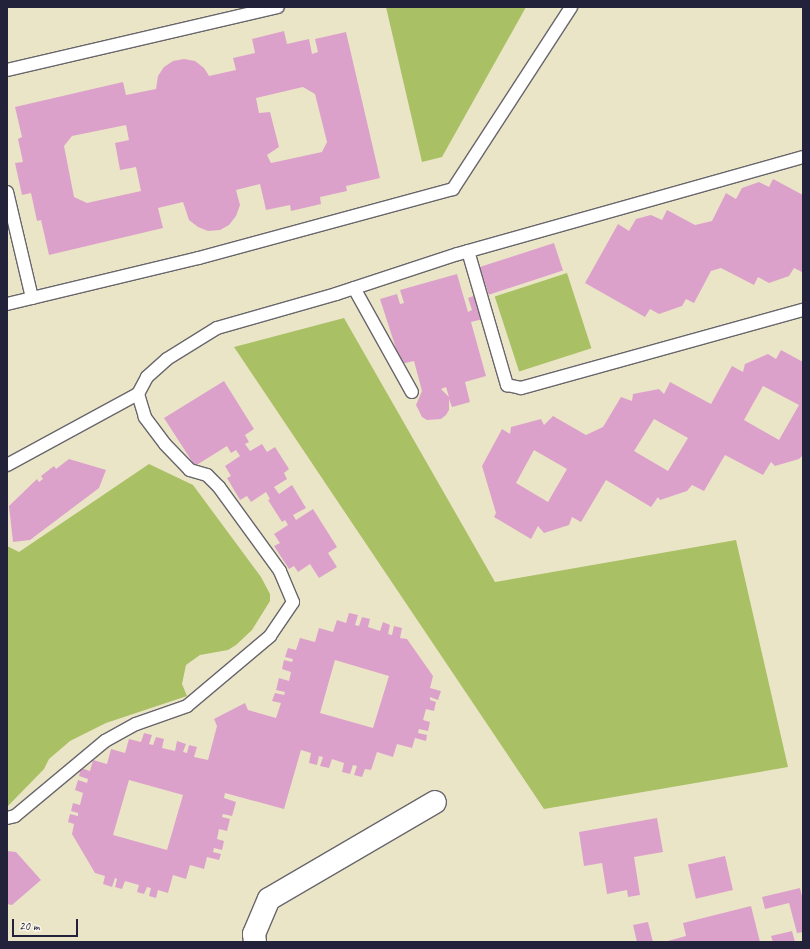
<!DOCTYPE html>
<html>
<head>
<meta charset="utf-8">
<style>
	body { margin:0 }
	#map { position:relative; width:810px; height:949px; overflow:hidden; background:#ebe5c7; font-family:Caveat,sans-serif }
	div>[style] { position:absolute }
	.green>* { inset:0; background:#a9c065; transform-origin:0 0 }
	.building>* { inset:0; background:#dca1cb; transform-origin:0 0 }
	.roads { filter:drop-shadow(1px 0 #68666c) drop-shadow(-1px 0 #68666c) drop-shadow(0 1px #68666c) drop-shadow(0 -1px #68666c) }
	.service>* { height:12px; margin:-6px; padding:0 6px; transform-origin:6px; border-radius:6px; background:#fff }
	.minor>* { height:22px; margin:-11px; padding:0 11px; transform-origin:11px; border-radius:11px; background:#fff }
	span { translate:-50% -50%; white-space:nowrap; text-align:center; line-height:1.15; -webkit-text-stroke:3px #fbf7ec; paint-order:stroke }
	.frame { position:absolute; inset:0; border:8px solid #22223b; pointer-events:none }
	.scale { position:absolute; left:12px; top:919px; width:66px; height:18px; box-sizing:border-box; border:2px solid #22223b; border-top:0; padding-left:5px; font-size:12px; line-height:14px; white-space:nowrap; color:#22223b; -webkit-text-stroke:3px #fbf7ec; paint-order:stroke }
</style>
</head>
<body>
<div id="map">
	<div class="green">
		<i style="clip-path:polygon(386px 7px,526px 7px,442px 157px,422px 162px)"></i>
		<i style="left:567px;top:273px;width:79px;height:76px;rotate:72deg"></i>
		<i style="clip-path:polygon(344px 318px,495px 582px,736px 540px,788px 767px,544px 809px,234px 347px)"></i>
		<i style="clip-path:polygon(149px 464px,193px 485px,261px 577px,270px 594px,270px 601px,252px 630px,236px 645px,228px 650px,200px 655px,186px 665px,182px 684px,187px 696px,106px 723px,70px 741px,49px 759px,44px 769px,7px 807px,7px 546px,19px 552px)"></i>
	</div>
	<div class="building">
		<i style="clip-path:polygon(evenodd,284px 31px,287px 44px,309px 39px,312px 54px,318px 52px,315px 39px,346px 32px,380px 178px,346px 186px,347px 191px,320px 197px,321px 204px,291px 211px,290px 205px,266px 210px,260px 184px,236px 190px,240px 205px,236px 216px,229px 225px,220px 230px,208px 231px,198px 227px,189px 220px,183px 202px,158px 208px,163px 228px,49px 255px,41px 220px,37px 221px,31px 193px,22px 195px,15px 163px,23px 162px,18px 139px,22px 137px,15px 107px,123px 82px,126px 95px,156px 89px,158px 76px,164px 67px,173px 61px,184px 59px,195px 61px,204px 68px,209px 76px,236px 70px,233px 58px,255px 53px,252px 39px,284px 31px,303px 87px,315px 94px,327px 142px,322px 152px,271px 163px,267px 155px,279px 147px,270px 112px,259px 113px,256px 98px,303px 87px,284px 31px,126px 125px,129px 140px,115px 143px,120px 170px,136px 167px,141px 191px,87px 203px,74px 197px,64px 146px,72px 136px,126px 125px)"></i>
		<i style="clip-path:polygon(773px 179px,803px 195px,802px 272px,794px 268px,789px 276px,769px 283px,758px 277px,754px 285px,721px 268px,711px 271px,694px 303px,686px 299px,682px 306px,659px 314px,650px 309px,645px 317px,585px 283px,618px 224px,629px 231px,636px 219px,651px 215px,662px 220px,667px 210px,695px 225px,712px 221px,726px 193px,736px 199px,742px 188px,759px 182px,769px 187px)"></i>
		<i style="left:554px;top:243px;width:29px;height:78px;rotate:72deg"></i>
		<i style="clip-path:polygon(evenodd,457px 274px,468px 312px,472px 310px,468px 298px,476px 295px,483px 319px,471px 322px,486px 376px,465px 382px,470px 402px,452px 407px,449px 399px,449px 410px,446px 415px,441px 419px,427px 420px,422px 417px,416px 405px,422px 391px,414px 361px,401px 364px,380px 299px,397px 294px,400px 304px,404px 303px,400px 290px,457px 274px,446px 387px,449px 397px,441px 389px,446px 387px)"></i>
		<i style="clip-path:polygon(evenodd,781px 350px,803px 362px,803px 455px,799px 459px,775px 466px,771px 462px,763px 475px,725px 455px,704px 491px,692px 485px,687px 491px,660px 500px,658px 497px,651px 507px,606px 480px,581px 522px,572px 517px,569px 525px,544px 533px,538px 526px,531px 539px,494px 517px,496px 513px,482px 466px,502px 429px,510px 434px,511px 427px,541px 419px,544px 425px,553px 416px,586px 435px,603px 427px,621px 397px,632px 401px,633px 394px,659px 389px,664px 394px,670px 382px,711px 404px,732px 366px,743px 372px,745px 364px,768px 354px,776px 359px,781px 350px,763px 386px,799px 405px,779px 440px,744px 420px,763px 386px,781px 350px,654px 419px,688px 438px,668px 471px,634px 451px,654px 419px,781px 350px,534px 450px,567px 469px,548px 502px,516px 483px,534px 450px)"></i>
		<i style="clip-path:polygon(224px 381px,254px 429px,245px 435px,249px 442px,245px 444px,250px 451px,262px 444px,267px 452px,275px 447px,289px 469px,284px 473px,287px 479px,274px 487px,279px 494px,292px 485px,306px 508px,293px 515px,296px 520px,313px 509px,337px 547px,328px 553px,337px 567px,319px 578px,310px 564px,298px 572px,294px 566px,289px 569px,274px 546px,280px 543px,274px 534px,288px 525px,285px 520px,282px 522px,268px 500px,270px 499px,266px 492px,251px 502px,247px 496px,240px 500px,227px 478px,231px 476px,225px 466px,240px 456px,236px 450px,231px 453px,227px 446px,195px 466px,164px 418px)"></i>
		<i style="clip-path:polygon(69px 459px,106px 470px,99px 488px,30px 540px,13px 542px,9px 506px,37px 479px,39px 482px,43px 479px,41px 476px,54px 466px,56px 469px)"></i>
		<i style="clip-path:polygon(evenodd,349px 613px,358px 615px,355px 625px,359px 626px,362px 617px,370px 619px,368px 627px,380px 631px,383px 622px,390px 625px,388px 634px,392px 635px,394px 626px,402px 628px,400px 638px,407px 639px,433px 676px,430px 688px,441px 691px,438px 700px,430px 697px,430px 700px,436px 702px,434px 711px,426px 709px,423px 720px,430px 722px,428px 731px,419px 729px,418px 733px,427px 735px,426px 741px,415px 738px,412px 748px,397px 744px,393px 757px,377px 752px,371px 770px,365px 769px,362px 777px,354px 775px,357px 766px,353px 765px,350px 774px,342px 772px,344px 763px,332px 759px,329px 768px,320px 766px,323px 757px,319px 756px,317px 765px,309px 763px,311px 753px,301px 750px,284px 809px,225px 793px,224px 798px,236px 802px,232px 816px,223px 814px,222px 817px,230px 819px,227px 831px,219px 829px,217px 839px,224px 841px,222px 850px,214px 848px,213px 852px,221px 854px,219px 860px,207px 857px,204px 869px,190px 865px,186px 879px,173px 875px,168px 893px,158px 890px,156px 898px,149px 896px,151px 888px,147px 887px,144px 894px,137px 892px,139px 885px,125px 881px,122px 889px,115px 887px,117px 879px,115px 878px,112px 887px,103px 884px,105px 876px,95px 873px,72px 834px,74px 824px,68px 822px,70px 814px,78px 816px,78px 813px,71px 811px,73px 803px,80px 805px,83px 793px,75px 790px,78px 780px,87px 783px,88px 779px,79px 776px,81px 768px,90px 771px,93px 760px,107px 764px,111px 749px,125px 753px,129px 739px,141px 742px,144px 733px,152px 735px,149px 744px,153px 745px,156px 737px,164px 739px,162px 748px,175px 751px,177px 741px,186px 744px,183px 752px,187px 753px,189px 745px,197px 747px,194px 757px,208px 760px,217px 726px,214px 719px,245px 703px,248px 710px,276px 718px,281px 703px,272px 701px,275px 693px,284px 695px,285px 692px,276px 690px,279px 678px,289px 681px,291px 672px,282px 669px,284px 660px,292px 662px,293px 659px,285px 657px,288px 648px,296px 650px,300px 638px,315px 642px,319px 628px,333px 632px,337px 620px,346px 623px,349px 613px,335px 660px,389px 676px,373px 728px,320px 713px,335px 660px,349px 613px,129px 780px,183px 795px,167px 850px,113px 835px,129px 780px)"></i>
		<i style="clip-path:polygon(657px 818px,663px 852px,634px 857px,640px 895px,628px 897px,627px 890px,607px 894px,602px 863px,584px 866px,579px 832px)"></i>
		<i style="clip-path:polygon(7px 851px,16px 852px,41px 880px,12px 905px,7px 904px)"></i>
		<i style="left:725px;top:856px;width:35px;height:38px;rotate:77deg"></i>
		<i style="clip-path:polygon(800px 888px,803px 900px,803px 932px,797px 933px,789px 903px,765px 909px,762px 897px)"></i>
		<i style="clip-path:polygon(751px 906px,760px 942px,664px 942px,686px 936px,683px 923px)"></i>
		<i style="clip-path:polygon(648px 922px,653px 942px,637px 942px,633px 925px)"></i>
		<i style="clip-path:polygon(792px 931px,795px 942px,773px 942px,771px 936px)"></i>
	</div>
	<div class="roads">
		<div class="service">
			<i style="left:7px;top:70px;width:278px;rotate:-13.1deg"></i>
			<i style="left:7px;top:192px;width:109px;rotate:76.7deg"></i>
			<i style="left:468px;top:251px;width:140px;rotate:73.8deg"></i>
			<i style="left:507px;top:385px;width:14px;rotate:12deg"></i>
			<i style="left:521px;top:388px;width:293px;rotate:-15.5deg"></i>
			<i style="left:354px;top:288px;width:119px;rotate:60.9deg"></i>
			<i style="left:7px;top:304px;width:197px;rotate:-13.5deg"></i>
			<i style="left:199px;top:258px;width:263px;rotate:-15.2deg"></i>
			<i style="left:453px;top:189px;width:217px;rotate:-57deg"></i>
			<i style="left:7px;top:465px;width:149px;rotate:-28.5deg"></i>
			<i style="left:7px;top:818px;width:8px;rotate:-14deg"></i>
			<i style="left:15px;top:816px;width:117px;rotate:-39.8deg"></i>
			<i style="left:105px;top:741px;width:35px;rotate:-29deg"></i>
			<i style="left:136px;top:724px;width:54px;rotate:-19.4deg"></i>
			<i style="left:187px;top:706px;width:109px;rotate:-40.1deg"></i>
			<i style="left:270px;top:636px;width:41px;rotate:-55.9deg"></i>
			<i style="left:293px;top:602px;width:34px;rotate:-113deg"></i>
			<i style="left:280px;top:571px;width:104px;rotate:-126deg"></i>
			<i style="left:219px;top:487px;width:17px;rotate:-135deg"></i>
			<i style="left:207px;top:475px;width:18px;rotate:-164deg"></i>
			<i style="left:190px;top:470px;width:36px;rotate:-134deg"></i>
			<i style="left:165px;top:444px;width:34px;rotate:-127deg"></i>
			<i style="left:145px;top:417px;width:24px;rotate:-107deg"></i>
			<i style="left:138px;top:394px;width:19px;rotate:-62deg"></i>
			<i style="left:147px;top:377px;width:27px;rotate:-42deg"></i>
			<i style="left:167px;top:359px;width:59px;rotate:-31.8deg"></i>
			<i style="left:217px;top:328px;width:124px;rotate:-15.9deg"></i>
			<i style="left:336px;top:294px;width:128px;rotate:-18.2deg"></i>
			<i style="left:458px;top:254px;width:358px;rotate:-15.7deg"></i>
		</div>
		<div class="minor">
			<i style="left:255px;top:942px;width:8px;rotate:-97deg"></i>
			<i style="left:254px;top:934px;width:38px;rotate:-67deg"></i>
			<i style="left:269px;top:899px;width:192px;rotate:-30.3deg"></i>
		</div>
	</div>
	<div class="frame"></div>
	<div class="scale">20 m</div>
</div>
</body>
</html>
